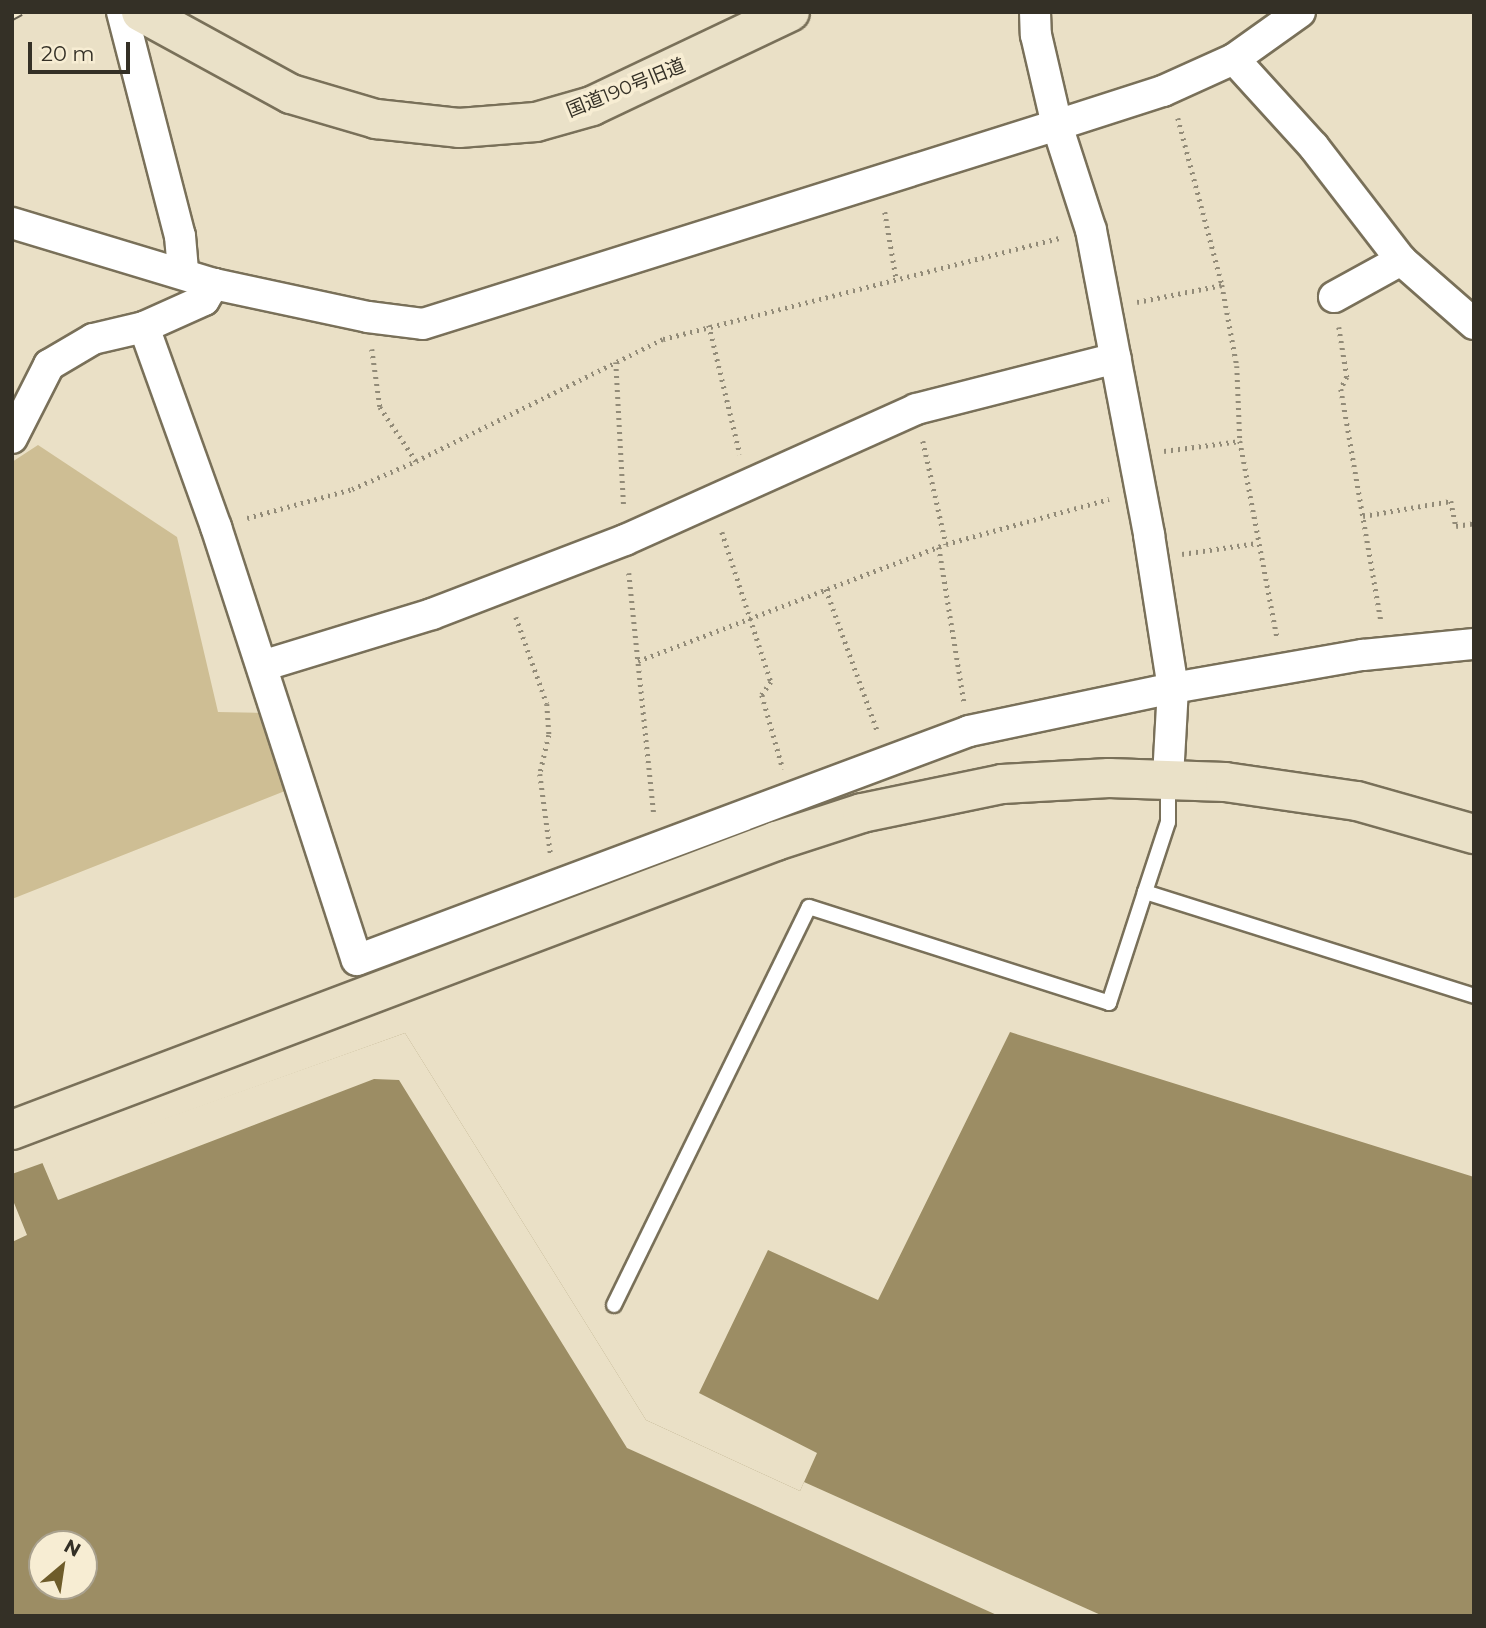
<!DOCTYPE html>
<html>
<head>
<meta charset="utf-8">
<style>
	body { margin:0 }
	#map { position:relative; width:1486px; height:1628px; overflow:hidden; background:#eae0c6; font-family:Montserrat,"Noto Sans JP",sans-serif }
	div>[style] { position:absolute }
	.green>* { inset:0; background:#cebe94 }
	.water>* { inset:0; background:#9c8d64 }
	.pier>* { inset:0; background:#eae0c6 }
	.path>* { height:4.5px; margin-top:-2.25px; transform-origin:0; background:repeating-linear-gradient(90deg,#928b78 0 2px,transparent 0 7px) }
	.roads { filter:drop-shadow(2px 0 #797059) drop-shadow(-2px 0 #797059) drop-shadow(0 2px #797059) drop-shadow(0 -2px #797059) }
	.lane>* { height:14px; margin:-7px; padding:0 7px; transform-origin:7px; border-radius:7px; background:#fff }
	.street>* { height:30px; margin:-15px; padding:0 15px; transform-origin:15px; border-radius:15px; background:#fff }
	.secondary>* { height:38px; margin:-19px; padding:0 19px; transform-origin:19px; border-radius:19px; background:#eae1c8 }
	.rail>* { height:8px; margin-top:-4px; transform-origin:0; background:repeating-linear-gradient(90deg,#f7edd3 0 16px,#655f51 0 32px); box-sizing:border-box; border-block:2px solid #655f51 }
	span { translate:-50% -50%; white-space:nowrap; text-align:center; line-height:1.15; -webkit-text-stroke:7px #f7edd3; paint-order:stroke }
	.street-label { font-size:19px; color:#343026 }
	.frame { position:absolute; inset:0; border:14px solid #343026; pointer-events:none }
	.north { position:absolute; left:28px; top:1530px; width:70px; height:70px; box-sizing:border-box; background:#f7edd3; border:2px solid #a9a18e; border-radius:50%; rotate:29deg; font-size:19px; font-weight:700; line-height:28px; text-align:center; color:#343026 }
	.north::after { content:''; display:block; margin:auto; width:24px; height:32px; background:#6e5c2a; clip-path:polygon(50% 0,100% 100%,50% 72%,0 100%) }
	.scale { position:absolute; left:28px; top:42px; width:102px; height:32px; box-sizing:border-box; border:4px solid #343026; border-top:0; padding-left:9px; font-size:21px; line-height:24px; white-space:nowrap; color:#343026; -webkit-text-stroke:5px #f7edd3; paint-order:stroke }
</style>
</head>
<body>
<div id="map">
	<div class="green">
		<i style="clip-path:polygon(38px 445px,177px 537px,218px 712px,269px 713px,290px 789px,12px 899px,12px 462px)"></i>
	</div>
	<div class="water">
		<i style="clip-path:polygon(evenodd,1010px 1032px,1474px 1177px,1474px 1616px,12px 1616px,12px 1242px,27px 1235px,12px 1198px,12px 1174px,405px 1033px,646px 1420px,800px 1491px,817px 1453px,699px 1393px,768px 1250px,878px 1300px,1010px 1032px,42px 1544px,84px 1544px,84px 1586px,42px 1586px,42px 1544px)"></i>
	</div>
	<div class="pier">
		<i style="clip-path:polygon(405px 1033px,646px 1420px,800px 1491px,804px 1482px,1103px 1616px,999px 1616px,627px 1448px,399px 1080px,374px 1079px,58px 1200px,42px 1162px)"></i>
	</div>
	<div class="path">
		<i style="left:1178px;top:118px;width:173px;rotate:75.2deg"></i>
		<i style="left:1222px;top:285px;width:82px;rotate:79.5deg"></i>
		<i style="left:1237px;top:366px;width:75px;rotate:87.7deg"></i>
		<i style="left:1240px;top:441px;width:199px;rotate:79.3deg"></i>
		<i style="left:885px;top:212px;width:66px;rotate:80.4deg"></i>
		<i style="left:1137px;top:302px;width:87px;rotate:-11.3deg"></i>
		<i style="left:709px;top:325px;width:133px;rotate:76.5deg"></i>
		<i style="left:1339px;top:327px;width:51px;rotate:80.9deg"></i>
		<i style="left:1347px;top:377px;width:13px;rotate:117deg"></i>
		<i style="left:1341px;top:389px;width:235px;rotate:80.2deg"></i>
		<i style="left:372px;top:349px;width:59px;rotate:82.1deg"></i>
		<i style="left:380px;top:407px;width:65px;rotate:56.3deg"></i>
		<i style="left:616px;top:362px;width:146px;rotate:86.9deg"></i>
		<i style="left:923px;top:441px;width:106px;rotate:77.4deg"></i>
		<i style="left:1164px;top:451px;width:77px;rotate:-7.5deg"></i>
		<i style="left:1363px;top:516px;width:89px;rotate:-9.7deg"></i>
		<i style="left:1451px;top:501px;width:25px;rotate:79deg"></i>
		<i style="left:1456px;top:526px;width:18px;rotate:-9deg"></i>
		<i style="left:247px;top:518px;width:109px;rotate:-15.4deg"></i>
		<i style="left:352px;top:489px;width:70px;rotate:-23.6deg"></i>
		<i style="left:416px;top:461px;width:275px;rotate:-26.3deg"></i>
		<i style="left:663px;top:339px;width:412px;rotate:-14.3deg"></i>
		<i style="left:722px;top:532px;width:158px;rotate:71.9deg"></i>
		<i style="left:771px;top:682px;width:16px;rotate:125deg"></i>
		<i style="left:762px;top:695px;width:77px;rotate:74.2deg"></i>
		<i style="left:939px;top:547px;width:156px;rotate:80.8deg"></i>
		<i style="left:1182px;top:554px;width:76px;rotate:-8.3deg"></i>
		<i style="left:629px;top:573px;width:242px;rotate:84.1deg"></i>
		<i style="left:826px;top:589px;width:153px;rotate:70.1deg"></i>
		<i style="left:516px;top:617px;width:92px;rotate:70.4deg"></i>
		<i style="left:547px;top:704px;width:31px;rotate:86deg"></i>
		<i style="left:549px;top:735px;width:40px;rotate:103deg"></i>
		<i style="left:540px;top:774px;width:83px;rotate:82.4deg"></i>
		<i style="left:638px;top:661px;width:329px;rotate:-20.8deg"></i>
		<i style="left:946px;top:544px;width:169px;rotate:-15.4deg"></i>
	</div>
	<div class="roads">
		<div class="lane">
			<i style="left:1168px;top:780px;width:42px;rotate:90deg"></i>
			<i style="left:1168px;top:822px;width:74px;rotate:108.2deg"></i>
			<i style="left:1145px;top:892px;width:345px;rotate:17.5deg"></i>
			<i style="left:614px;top:1305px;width:443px;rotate:-63.9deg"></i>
			<i style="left:809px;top:907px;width:315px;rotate:17.7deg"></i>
			<i style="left:1109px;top:1003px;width:117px;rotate:-72deg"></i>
		</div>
		<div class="street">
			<i style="left:122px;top:12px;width:231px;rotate:75.5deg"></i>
			<i style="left:180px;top:236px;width:36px;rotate:85deg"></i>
			<i style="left:1035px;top:12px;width:23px;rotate:88deg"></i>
			<i style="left:1036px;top:35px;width:92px;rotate:76.9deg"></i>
			<i style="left:1057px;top:125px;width:111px;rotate:-17.8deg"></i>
			<i style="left:1163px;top:91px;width:78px;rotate:-24.3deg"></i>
			<i style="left:1234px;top:59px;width:81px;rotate:-35.5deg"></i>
			<i style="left:1234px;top:59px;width:119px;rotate:47.7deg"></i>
			<i style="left:1314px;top:147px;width:143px;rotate:52.4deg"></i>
			<i style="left:1401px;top:260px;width:97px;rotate:41.2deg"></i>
			<i style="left:12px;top:223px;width:211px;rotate:16.8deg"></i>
			<i style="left:214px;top:284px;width:157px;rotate:12.1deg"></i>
			<i style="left:368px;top:317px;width:55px;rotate:7.3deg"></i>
			<i style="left:423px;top:324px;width:664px;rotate:-17.43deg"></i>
			<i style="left:1057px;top:125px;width:110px;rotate:72.1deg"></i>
			<i style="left:1091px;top:230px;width:310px;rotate:79.2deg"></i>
			<i style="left:1149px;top:535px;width:155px;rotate:81.1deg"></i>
			<i style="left:1173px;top:688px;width:90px;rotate:93.2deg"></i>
			<i style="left:1334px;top:297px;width:77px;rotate:-28.9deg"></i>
			<i style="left:144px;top:327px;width:213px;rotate:70.2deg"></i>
			<i style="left:216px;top:527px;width:455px;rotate:72deg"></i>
			<i style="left:357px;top:960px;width:653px;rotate:-20.51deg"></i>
			<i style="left:969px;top:731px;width:208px;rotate:-11.9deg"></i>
			<i style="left:1173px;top:688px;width:193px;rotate:-9.9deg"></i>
			<i style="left:1363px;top:655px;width:112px;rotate:-5.7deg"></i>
			<i style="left:12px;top:438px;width:82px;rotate:-63.1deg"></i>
			<i style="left:49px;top:365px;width:51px;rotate:-30.6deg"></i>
			<i style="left:93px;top:339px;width:52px;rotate:-13.2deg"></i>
			<i style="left:144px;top:327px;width:66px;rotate:-24.2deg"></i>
			<i style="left:204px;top:300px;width:19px;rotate:-58deg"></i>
			<i style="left:262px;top:666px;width:178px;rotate:-17deg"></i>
			<i style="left:432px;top:614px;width:207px;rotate:-21deg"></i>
			<i style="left:625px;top:540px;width:319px;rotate:-24.2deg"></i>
			<i style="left:916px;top:409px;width:206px;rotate:-14.3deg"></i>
		</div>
		<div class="secondary">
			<i style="left:141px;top:12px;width:171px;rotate:28.7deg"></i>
			<i style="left:291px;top:94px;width:89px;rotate:16.4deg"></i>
			<i style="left:376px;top:119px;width:83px;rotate:6.2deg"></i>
			<i style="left:459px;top:128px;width:77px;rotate:-4.5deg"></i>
			<i style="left:536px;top:122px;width:58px;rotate:-15.9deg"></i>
			<i style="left:592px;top:106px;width:219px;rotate:-25.4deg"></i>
			<i style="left:12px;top:1130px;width:817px;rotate:-20.72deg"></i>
			<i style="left:776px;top:841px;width:90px;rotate:-18deg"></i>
			<i style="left:862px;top:813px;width:143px;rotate:-11.7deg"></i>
			<i style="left:1002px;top:784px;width:107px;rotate:-3.2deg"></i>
			<i style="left:1109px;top:778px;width:116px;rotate:2deg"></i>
			<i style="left:1225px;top:782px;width:133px;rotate:8.2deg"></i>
			<i style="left:1357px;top:801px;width:122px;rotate:15.8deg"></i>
		</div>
	</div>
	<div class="rail">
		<i style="left:12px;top:17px;width:10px;rotate:-29deg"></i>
	</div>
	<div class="street-label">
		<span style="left:626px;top:88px;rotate:-22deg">国道190号旧道</span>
	</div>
	<div class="frame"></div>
	<div class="north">N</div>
	<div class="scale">20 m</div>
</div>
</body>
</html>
